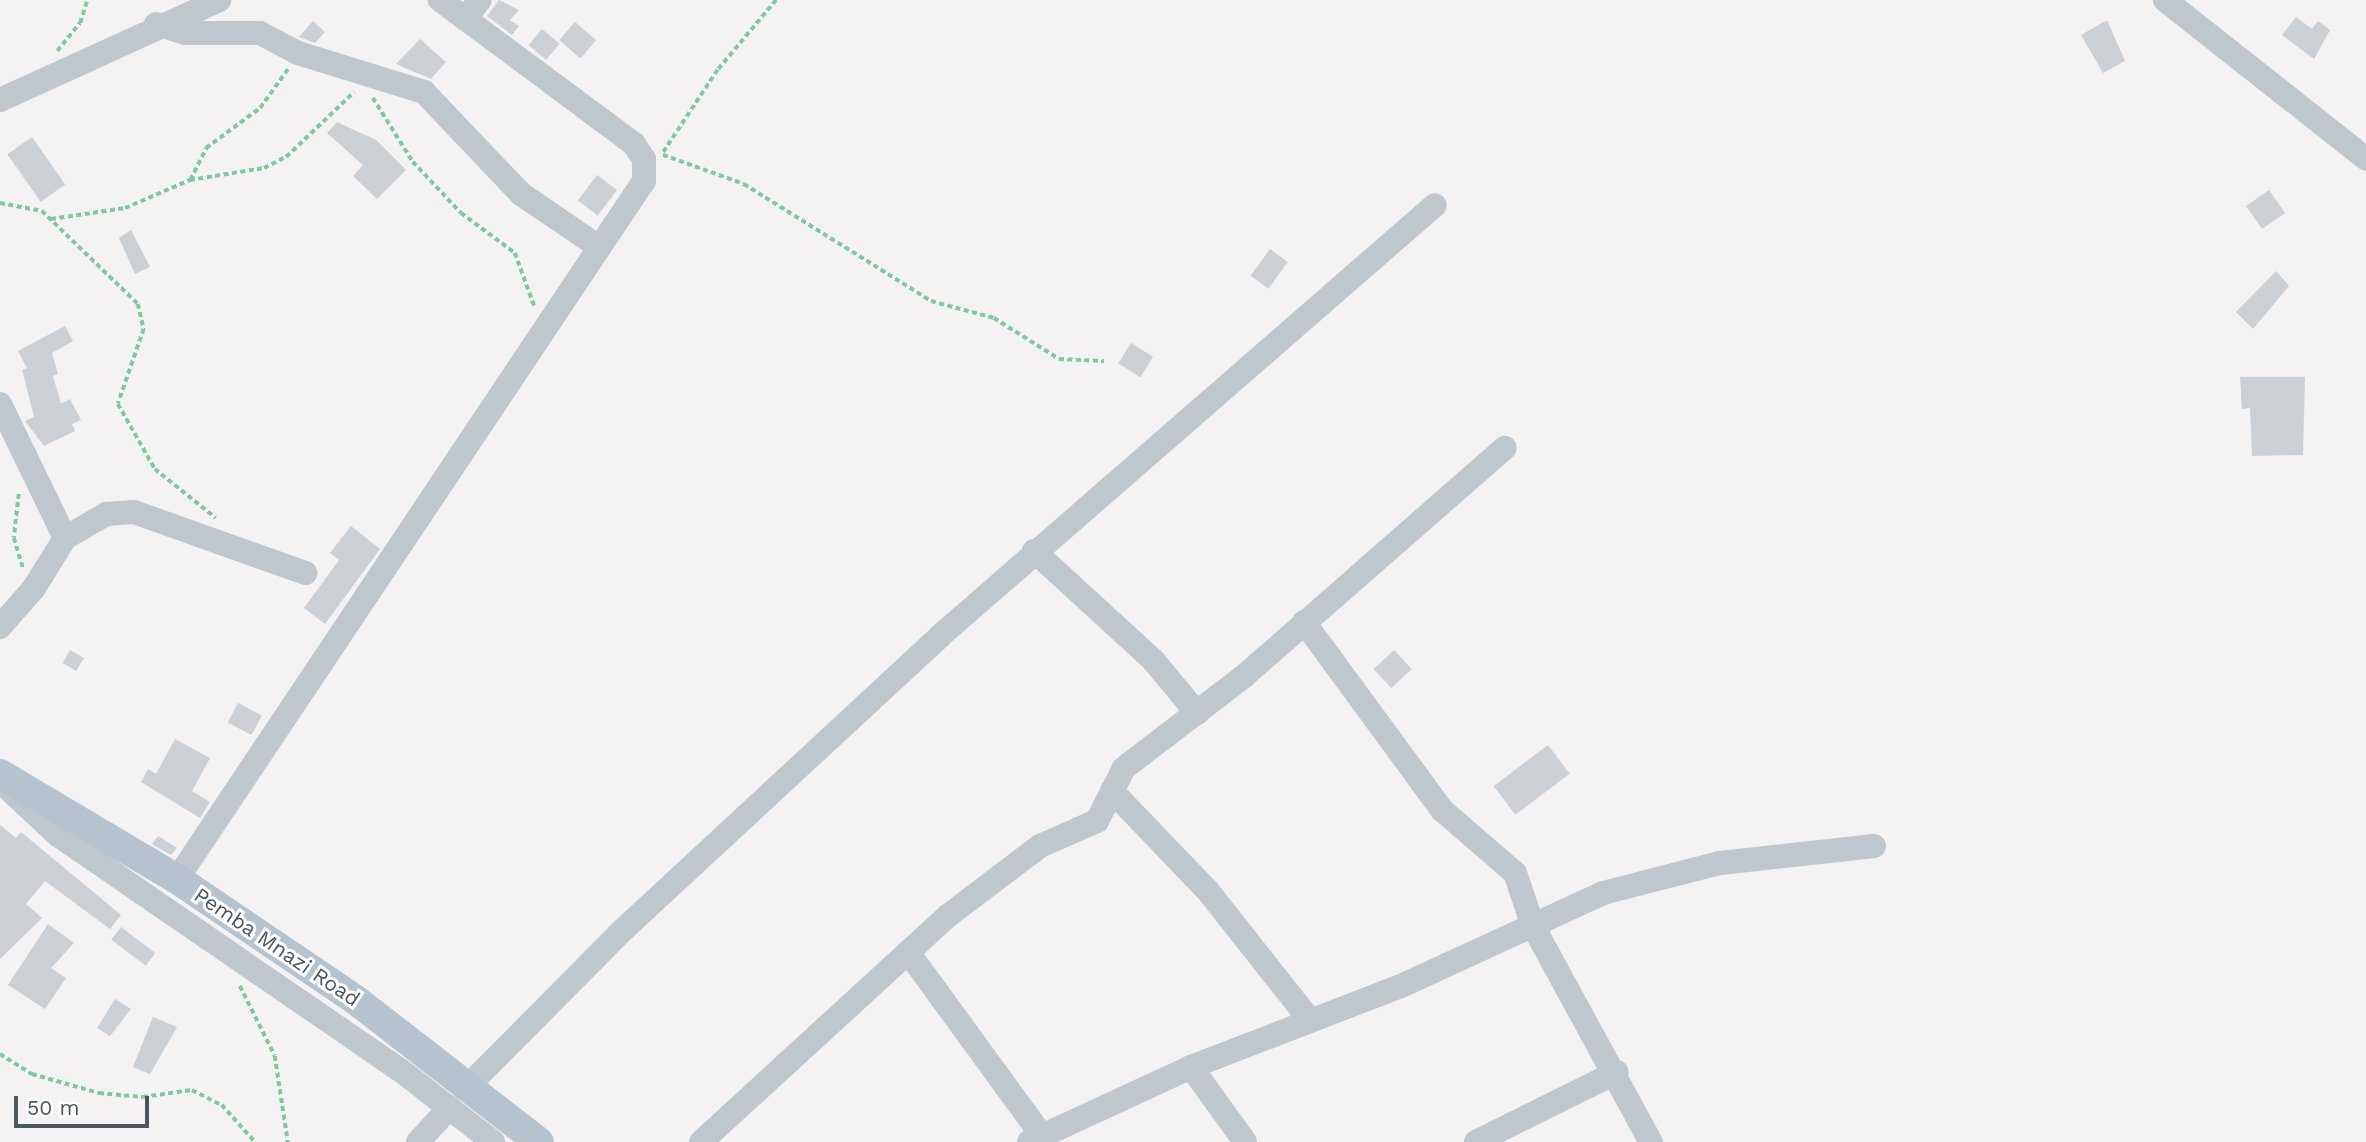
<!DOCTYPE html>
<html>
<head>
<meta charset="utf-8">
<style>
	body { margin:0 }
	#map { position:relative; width:2366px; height:1142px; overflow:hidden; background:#f4f2f2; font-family:"Work Sans",sans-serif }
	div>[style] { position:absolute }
	.building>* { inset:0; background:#cccfd4; transform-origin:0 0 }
	.path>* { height:3.5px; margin-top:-1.75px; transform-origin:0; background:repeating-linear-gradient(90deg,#7fc8a0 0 5px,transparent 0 8.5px) }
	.minor>* { height:24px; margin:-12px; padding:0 12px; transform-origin:12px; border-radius:12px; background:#bfc7cd }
	.major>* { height:30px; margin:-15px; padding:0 15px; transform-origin:15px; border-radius:15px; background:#b4c3ce }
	span { translate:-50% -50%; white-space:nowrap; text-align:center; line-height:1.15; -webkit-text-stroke:6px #fff; paint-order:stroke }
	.street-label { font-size:21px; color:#4b565e }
	.scale { position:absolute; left:14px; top:1096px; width:135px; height:32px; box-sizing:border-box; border:4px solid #4b565e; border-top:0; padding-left:9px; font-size:21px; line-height:24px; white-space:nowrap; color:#4b565e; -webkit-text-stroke:5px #fff; paint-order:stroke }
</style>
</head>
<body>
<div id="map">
	<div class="building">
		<i style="clip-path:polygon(499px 0,519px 10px,510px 20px,519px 26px,512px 35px,487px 16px)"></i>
		<i style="clip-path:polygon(2296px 17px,2312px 29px,2318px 21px,2330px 30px,2314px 59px,2282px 35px)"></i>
		<i style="clip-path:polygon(2107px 20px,2125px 61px,2103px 73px,2081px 35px)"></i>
		<i style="clip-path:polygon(313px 21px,325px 32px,315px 43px,299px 37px)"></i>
		<i style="left:575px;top:22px;width:28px;height:24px;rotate:41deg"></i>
		<i style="left:542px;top:29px;width:23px;height:21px;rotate:40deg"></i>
		<i style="clip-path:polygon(420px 39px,446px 62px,431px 79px,396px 64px)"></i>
		<i style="clip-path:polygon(337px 122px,376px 140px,406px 170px,377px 199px,353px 176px,363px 165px,327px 133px)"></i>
		<i style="left:32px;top:137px;width:58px;height:30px;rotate:55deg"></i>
		<i style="left:597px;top:175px;width:25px;height:32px;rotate:37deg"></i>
		<i style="left:2269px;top:190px;width:28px;height:28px;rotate:55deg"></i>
		<i style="clip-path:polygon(131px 230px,150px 267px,135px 274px,119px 238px)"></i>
		<i style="left:1270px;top:249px;width:22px;height:33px;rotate:36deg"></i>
		<i style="clip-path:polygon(2276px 271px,2289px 286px,2253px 329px,2236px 312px)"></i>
		<i style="clip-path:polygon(65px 326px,73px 341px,52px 353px,58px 374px,53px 376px,61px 404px,70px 399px,81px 420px,72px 424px,75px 431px,44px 446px,25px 421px,34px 417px,22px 370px,27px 368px,18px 351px)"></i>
		<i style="left:1131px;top:343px;width:26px;height:24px;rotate:32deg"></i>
		<i style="clip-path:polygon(2240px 377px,2305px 377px,2303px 455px,2252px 456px,2250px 408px,2242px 409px)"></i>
		<i style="clip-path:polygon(351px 526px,380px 549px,325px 624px,304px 608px,339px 560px,330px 553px)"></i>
		<i style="left:70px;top:650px;width:16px;height:15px;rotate:30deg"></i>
		<i style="left:1394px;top:650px;width:26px;height:28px;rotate:47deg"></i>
		<i style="left:238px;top:703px;width:27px;height:22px;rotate:28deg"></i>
		<i style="clip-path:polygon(175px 739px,210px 758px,192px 791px,210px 802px,200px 818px,141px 782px,148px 769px,156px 774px)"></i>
		<i style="left:1548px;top:745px;width:36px;height:68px;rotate:53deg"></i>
		<i style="clip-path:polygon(0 825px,16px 838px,21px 832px,121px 915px,110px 929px,45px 881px,26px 904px,42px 918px,0 959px)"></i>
		<i style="clip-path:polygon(158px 836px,177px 848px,171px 855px,152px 844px)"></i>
		<i style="clip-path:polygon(48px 924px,74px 943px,51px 968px,66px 978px,45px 1009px,8px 985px)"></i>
		<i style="left:121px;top:927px;width:43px;height:16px;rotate:37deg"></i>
		<i style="clip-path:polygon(115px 999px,131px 1009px,110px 1036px,97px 1028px)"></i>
		<i style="clip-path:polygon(153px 1017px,177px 1027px,150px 1074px,133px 1067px)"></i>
	</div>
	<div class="path">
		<i style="left:57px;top:51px;width:36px;rotate:-51deg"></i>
		<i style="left:80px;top:23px;width:24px;rotate:-73deg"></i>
		<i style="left:373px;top:98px;width:75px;rotate:58deg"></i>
		<i style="left:413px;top:162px;width:70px;rotate:46.7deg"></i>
		<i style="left:461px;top:213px;width:67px;rotate:36.5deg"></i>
		<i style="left:515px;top:253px;width:59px;rotate:70deg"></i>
		<i style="left:663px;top:152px;width:100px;rotate:-56.5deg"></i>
		<i style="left:718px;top:69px;width:90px;rotate:-50deg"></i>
		<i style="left:663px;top:155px;width:86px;rotate:19.7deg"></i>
		<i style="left:744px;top:184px;width:221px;rotate:32deg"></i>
		<i style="left:931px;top:301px;width:65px;rotate:15.1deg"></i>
		<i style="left:994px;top:318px;width:77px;rotate:32.2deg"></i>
		<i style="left:1059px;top:359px;width:45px;rotate:2.5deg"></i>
		<i style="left:190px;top:180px;width:36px;rotate:-63deg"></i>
		<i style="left:206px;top:148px;width:67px;rotate:-36.5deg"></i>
		<i style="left:260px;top:108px;width:48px;rotate:-54.3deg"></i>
		<i style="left:0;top:203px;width:43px;rotate:10.8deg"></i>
		<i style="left:42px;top:211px;width:134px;rotate:44.1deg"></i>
		<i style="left:138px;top:304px;width:26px;rotate:77deg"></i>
		<i style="left:144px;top:329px;width:79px;rotate:109.1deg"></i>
		<i style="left:118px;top:404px;width:75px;rotate:60.4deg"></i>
		<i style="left:155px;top:469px;width:78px;rotate:38.8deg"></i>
		<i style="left:51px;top:219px;width:75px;rotate:-8.5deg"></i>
		<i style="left:125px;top:208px;width:71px;rotate:-23.3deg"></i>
		<i style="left:190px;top:180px;width:75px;rotate:-9.2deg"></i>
		<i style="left:264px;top:168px;width:25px;rotate:-27deg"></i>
		<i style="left:286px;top:157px;width:94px;rotate:-43.7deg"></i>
		<i style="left:19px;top:494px;width:44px;rotate:96.5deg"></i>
		<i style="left:14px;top:538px;width:31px;rotate:73deg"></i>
		<i style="left:240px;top:986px;width:78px;rotate:63.4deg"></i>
		<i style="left:275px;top:1056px;width:87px;rotate:81.4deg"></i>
		<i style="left:0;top:1054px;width:38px;rotate:32deg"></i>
		<i style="left:32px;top:1074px;width:70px;rotate:15.8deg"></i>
		<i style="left:99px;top:1093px;width:44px;rotate:5.2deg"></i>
		<i style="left:143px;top:1097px;width:49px;rotate:-8.1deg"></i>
		<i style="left:192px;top:1090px;width:34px;rotate:27deg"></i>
		<i style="left:222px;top:1105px;width:50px;rotate:48.3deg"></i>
	</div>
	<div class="minor">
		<i style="left:2165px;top:0;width:256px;rotate:38.3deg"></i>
		<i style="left:465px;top:19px;width:24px;rotate:-52deg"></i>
		<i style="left:156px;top:24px;width:31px;rotate:17deg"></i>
		<i style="left:186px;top:33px;width:74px"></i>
		<i style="left:260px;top:33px;width:43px;rotate:27.8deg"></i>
		<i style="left:298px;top:53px;width:132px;rotate:17.2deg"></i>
		<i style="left:424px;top:92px;width:141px;rotate:46.4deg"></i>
		<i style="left:521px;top:194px;width:94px;rotate:34.2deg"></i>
		<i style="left:0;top:100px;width:241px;rotate:-24.5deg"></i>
		<i style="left:0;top:404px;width:149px;rotate:64.1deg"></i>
		<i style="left:65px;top:538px;width:59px;rotate:121.8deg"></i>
		<i style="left:34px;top:588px;width:52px;rotate:131.1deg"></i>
		<i style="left:65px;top:538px;width:48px;rotate:-30.3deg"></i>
		<i style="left:106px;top:514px;width:28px;rotate:-4deg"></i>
		<i style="left:134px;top:512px;width:182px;rotate:19.6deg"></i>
		<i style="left:1034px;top:551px;width:161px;rotate:42.5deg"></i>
		<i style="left:1153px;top:660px;width:69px;rotate:50.3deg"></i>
		<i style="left:1304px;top:622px;width:233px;rotate:53.7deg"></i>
		<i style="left:1442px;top:810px;width:96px;rotate:40.8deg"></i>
		<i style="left:1515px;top:873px;width:56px;rotate:71.2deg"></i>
		<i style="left:1533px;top:926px;width:246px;rotate:61.4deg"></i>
		<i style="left:0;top:781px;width:79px;rotate:43deg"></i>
		<i style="left:58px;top:835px;width:414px;rotate:34.5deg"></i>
		<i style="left:399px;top:1069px;width:119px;rotate:37.8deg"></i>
		<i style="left:1112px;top:791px;width:139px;rotate:46.2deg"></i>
		<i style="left:1208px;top:891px;width:163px;rotate:51.7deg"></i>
		<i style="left:177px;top:879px;width:840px;rotate:-56.22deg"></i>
		<i style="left:644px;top:181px;width:22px;rotate:-90deg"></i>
		<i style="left:644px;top:159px;width:18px;rotate:-124deg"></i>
		<i style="left:634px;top:144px;width:242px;rotate:-143.4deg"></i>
		<i style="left:908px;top:952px;width:228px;rotate:53.9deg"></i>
		<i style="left:1191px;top:1067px;width:92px;rotate:54.2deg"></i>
		<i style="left:470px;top:1084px;width:218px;rotate:-45.2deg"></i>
		<i style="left:624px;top:929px;width:431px;rotate:-42.8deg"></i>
		<i style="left:940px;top:636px;width:656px;rotate:-41.05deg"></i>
		<i style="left:418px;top:1142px;width:47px;rotate:-47.6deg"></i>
		<i style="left:701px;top:1142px;width:336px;rotate:-42.5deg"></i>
		<i style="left:949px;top:915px;width:114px;rotate:-37.2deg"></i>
		<i style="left:1040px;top:846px;width:62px;rotate:-23.7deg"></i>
		<i style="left:1097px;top:821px;width:59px;rotate:-63deg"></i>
		<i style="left:1124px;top:768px;width:150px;rotate:-37.4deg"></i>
		<i style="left:1243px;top:677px;width:348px;rotate:-41.2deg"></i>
		<i style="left:1029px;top:1142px;width:179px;rotate:-24.8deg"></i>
		<i style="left:1191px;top:1067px;width:225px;rotate:-21.1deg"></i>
		<i style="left:1401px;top:986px;width:222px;rotate:-24.7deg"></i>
		<i style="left:1603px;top:893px;width:121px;rotate:-14.4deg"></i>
		<i style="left:1720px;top:863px;width:155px;rotate:-6.3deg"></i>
		<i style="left:1476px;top:1142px;width:157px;rotate:-26.4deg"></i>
	</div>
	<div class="major">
		<i style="left:0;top:774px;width:206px;rotate:30.7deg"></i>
		<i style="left:177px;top:879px;width:217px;rotate:34.1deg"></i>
		<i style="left:357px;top:1001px;width:230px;rotate:37.8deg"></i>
	</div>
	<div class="street-label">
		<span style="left:277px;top:947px;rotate:34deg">Pemba Mnazi Road</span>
	</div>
	<div class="scale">50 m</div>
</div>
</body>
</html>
